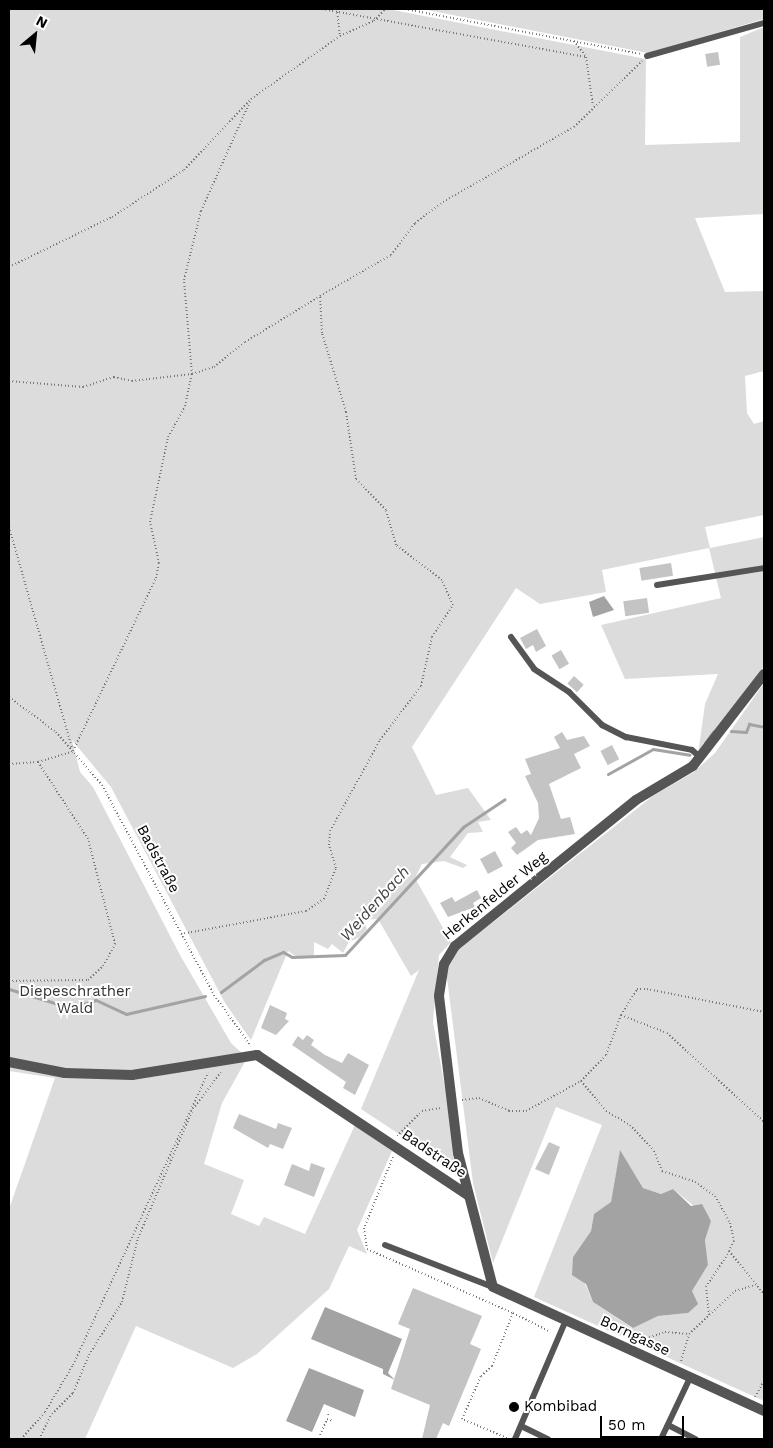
<!DOCTYPE html>
<html>
<head>
<meta charset="utf-8">
<style>
	body { margin:0 }
	#map { position:relative; width:773px; height:1448px; overflow:hidden; background:#fff; font-family:"Work Sans",sans-serif }
	div>[style] { position:absolute }
	.green>* { inset:0; background:#dcdcdc }
	.water>* { inset:0; background:#a3a3a3 }
	.stream>* { height:3px; margin:-1.5px; padding:0 1.5px; transform-origin:1.5px; border-radius:1.5px; background:#a3a3a3 }
	.building>* { inset:0; background:#c4c4c4; transform-origin:0 0 }
	.path>* { height:2px; margin-top:-1px; transform-origin:0; background:repeating-linear-gradient(90deg,#777 0 1px,transparent 0 3.5px) }
	.service>* { height:6px; margin:-3px; padding:0 3px; transform-origin:3px; border-radius:3px; background:#555 }
	.minor>* { height:10px; margin:-5px; padding:0 5px; transform-origin:5px; border-radius:5px; background:#555 }
	.dots>* { width:14px; height:14px; translate:-50% -50%; box-sizing:border-box; border:2px solid #fff; border-radius:50% }
	span { translate:-50% -50%; white-space:nowrap; text-align:center; line-height:1.15; -webkit-text-stroke:4px #fff; paint-order:stroke }
	.street-label { font-size:15px; color:#000 }
	.park-label { font-size:15px; color:#333 }
	.poi-label { font-size:15px; color:#000 }
	.left { translate:0 -50%; text-align:left }
	.water-label { font-size:16px; color:#444; font-style:italic }
	.frame { position:absolute; inset:0; border:10px solid #000; pointer-events:none }
	.north { position:absolute; left:10px; top:10px; width:50px; height:50px; -webkit-text-stroke:4px #fff; paint-order:stroke; rotate:28deg; font-size:14px; font-weight:700; line-height:20px; text-align:center; color:#000 }
	.north::after { content:''; display:block; margin:auto; width:18px; height:22px; background:#000; clip-path:polygon(50% 0,100% 100%,50% 72%,0 100%) }
	.scale { position:absolute; left:600px; top:1416px; width:84px; height:22px; box-sizing:border-box; border:2px solid #000; border-top:0; padding-left:6px; font-size:15px; line-height:18px; white-space:nowrap; color:#000; -webkit-text-stroke:4px #fff; paint-order:stroke }
</style>
</head>
<body>
<div id="map">
	<div class="green">
		<i style="clip-path:polygon(9px 9px,388px 9px,646px 59px,645px 145px,740px 142px,740px 37px,764px 27px,764px 214px,695px 218px,725px 292px,764px 291px,764px 371px,745px 376px,747px 413px,754px 424px,764px 421px,764px 515px,705px 527px,710px 548px,764px 537px,764px 666px,698px 754px,705px 704px,718px 674px,625px 679px,601px 625px,721px 598px,709px 548px,602px 570px,606px 592px,540px 604px,516px 588px,412px 747px,436px 795px,468px 788px,491px 820px,478px 822px,483px 832px,468px 833px,450px 857px,467px 865px,463px 868px,444px 861px,422px 864px,415px 878px,451px 942px,439px 955px,433px 1022px,461px 1175px,361px 1109px,419px 970px,411px 976px,378px 919px,363px 920px,367px 929px,363px 936px,349px 942px,343px 953px,332px 944px,328px 949px,314px 942px,314px 957px,300px 959px,288px 951px,251px 1040px,225px 1003px,111px 787px,72px 740px,80px 772px,93px 787px,180px 955px,231px 1043px,247px 1058px,222px 1103px,204px 1164px,244px 1180px,231px 1214px,259px 1226px,264px 1217px,305px 1234px,355px 1125px,392px 1151px,357px 1230px,367px 1254px,349px 1246px,329px 1289px,257px 1354px,233px 1368px,136px 1326px,85px 1439px,9px 1439px,9px 1209px,55px 1078px,9px 1071px)"></i>
		<i style="clip-path:polygon(422px 9px,764px 9px,764px 19px,648px 53px)"></i>
		<i style="clip-path:polygon(evenodd,764px 683px,764px 1401px,534px 1297px,602px 1125px,556px 1107px,493px 1263px,473px 1183px,446px 970px,454px 953px,653px 796px,694px 772px,715px 753px,764px 683px,620px 1151px,643px 1188px,661px 1194px,673px 1189px,711px 1220px,705px 1240px,708px 1265px,692px 1291px,688px 1313px,658px 1316px,632px 1328px,593px 1302px,573px 1257px,591px 1231px,594px 1214px,611px 1203px,620px 1151px)"></i>
	</div>
	<div class="water">
		<i style="clip-path:polygon(604px 596px,614px 610px,593px 617px,589px 602px)"></i>
		<i style="clip-path:polygon(620px 1150px,643px 1188px,661px 1194px,673px 1189px,691px 1206px,702px 1204px,711px 1221px,705px 1240px,708px 1265px,692px 1291px,698px 1304px,688px 1313px,658px 1316px,633px 1328px,593px 1302px,586px 1284px,572px 1275px,573px 1257px,591px 1231px,594px 1214px,611px 1202px)"></i>
		<i style="clip-path:polygon(325px 1307px,402px 1339px,388px 1373px,395px 1380px,383px 1374px,383px 1369px,311px 1339px)"></i>
		<i style="clip-path:polygon(309px 1368px,364px 1390px,355px 1417px,324px 1404px,312px 1432px,286px 1421px)"></i>
	</div>
	<div class="stream">
		<i style="left:731px;top:731px;width:15px;rotate:4deg"></i>
		<i style="left:746px;top:732px;width:9px;rotate:-69deg"></i>
		<i style="left:749px;top:724px;width:15px;rotate:11deg"></i>
		<i style="left:705px;top:743px;width:14px;rotate:-54deg"></i>
		<i style="left:608px;top:774px;width:51px;rotate:-29.1deg"></i>
		<i style="left:653px;top:749px;width:37px;rotate:9deg"></i>
		<i style="left:9px;top:989px;width:65px;rotate:17deg"></i>
		<i style="left:71px;top:1008px;width:26px;rotate:-18deg"></i>
		<i style="left:96px;top:1000px;width:33px;rotate:25deg"></i>
		<i style="left:126px;top:1014px;width:81px;rotate:-12.8deg"></i>
		<i style="left:221px;top:992px;width:54px;rotate:-36.7deg"></i>
		<i style="left:264px;top:960px;width:21px;rotate:-23deg"></i>
		<i style="left:283px;top:952px;width:10px;rotate:29deg"></i>
		<i style="left:292px;top:957px;width:53px;rotate:-2.2deg"></i>
		<i style="left:345px;top:955px;width:174px;rotate:-47.3deg"></i>
		<i style="left:463px;top:827px;width:50px;rotate:-33.7deg"></i>
	</div>
	<div class="building">
		<i style="left:718px;top:52px;width:13px;height:13px;rotate:81deg"></i>
		<i style="left:671px;top:563px;width:13px;height:32px;rotate:81deg"></i>
		<i style="left:647px;top:598px;width:15px;height:24px;rotate:82deg"></i>
		<i style="clip-path:polygon(537px 629px,546px 646px,536px 652px,533px 645px,526px 649px,520px 638px)"></i>
		<i style="left:561px;top:650px;width:16px;height:11px;rotate:60deg"></i>
		<i style="left:574px;top:676px;width:13px;height:10px;rotate:42deg"></i>
		<i style="clip-path:polygon(562px 732px,567px 740px,584px 736px,590px 746px,574px 754px,581px 768px,549px 784px,561px 819px,570px 817px,575px 834px,538px 840px,517px 855px,511px 848px,516px 843px,508px 832px,516px 827px,521px 834px,527px 830px,531px 835px,539px 818px,538px 803px,525px 776px,531px 774px,525px 759px,560px 748px,554px 737px)"></i>
		<i style="left:612px;top:745px;width:16px;height:13px;rotate:63deg"></i>
		<i style="left:495px;top:851px;width:17px;height:17px;rotate:62deg"></i>
		<i style="clip-path:polygon(477px 890px,481px 898px,473px 903px,475px 907px,448px 917px,440px 903px,452px 897px,455px 902px)"></i>
		<i style="clip-path:polygon(270px 1005px,287px 1013px,285px 1019px,289px 1021px,276px 1035px,261px 1028px)"></i>
		<i style="clip-path:polygon(307px 1035px,314px 1040px,311px 1045px,325px 1055px,342px 1063px,348px 1053px,369px 1065px,355px 1095px,343px 1088px,346px 1082px,292px 1045px,298px 1036px,303px 1040px)"></i>
		<i style="clip-path:polygon(239px 1114px,276px 1129px,278px 1123px,292px 1128px,283px 1149px,270px 1144px,268px 1148px,233px 1128px)"></i>
		<i style="clip-path:polygon(549px 1142px,560px 1147px,549px 1175px,535px 1169px)"></i>
		<i style="clip-path:polygon(311px 1163px,325px 1168px,314px 1197px,284px 1185px,292px 1164px,309px 1171px)"></i>
		<i style="clip-path:polygon(413px 1288px,482px 1316px,470px 1344px,481px 1349px,449px 1426px,443px 1423px,436px 1439px,422px 1439px,430px 1405px,391px 1389px,410px 1329px,398px 1324px)"></i>
	</div>
	<div class="path">
		<i style="left:322px;top:9px;width:268px;rotate:10.3deg"></i>
		<i style="left:337px;top:9px;width:27px;rotate:84deg"></i>
		<i style="left:405px;top:9px;width:239px;rotate:10.8deg"></i>
		<i style="left:574px;top:41px;width:20px;rotate:53deg"></i>
		<i style="left:586px;top:57px;width:49px;rotate:81.9deg"></i>
		<i style="left:9px;top:267px;width:114px;rotate:-25.9deg"></i>
		<i style="left:112px;top:217px;width:86px;rotate:-33.1deg"></i>
		<i style="left:184px;top:170px;width:98px;rotate:-46.7deg"></i>
		<i style="left:251px;top:99px;width:109px;rotate:-35.3deg"></i>
		<i style="left:340px;top:36px;width:37px;rotate:-24deg"></i>
		<i style="left:374px;top:21px;width:16px;rotate:-47deg"></i>
		<i style="left:9px;top:381px;width:74px;rotate:4.6deg"></i>
		<i style="left:83px;top:387px;width:33px;rotate:-18deg"></i>
		<i style="left:114px;top:377px;width:18px;rotate:13deg"></i>
		<i style="left:132px;top:381px;width:60px;rotate:-6.7deg"></i>
		<i style="left:192px;top:374px;width:23px;rotate:-18deg"></i>
		<i style="left:214px;top:367px;width:40px;rotate:-39deg"></i>
		<i style="left:245px;top:342px;width:88px;rotate:-31.5deg"></i>
		<i style="left:9px;top:527px;width:230px;rotate:74.1deg"></i>
		<i style="left:9px;top:697px;width:59px;rotate:36.7deg"></i>
		<i style="left:56px;top:732px;width:70px;rotate:49deg"></i>
		<i style="left:102px;top:785px;width:238px;rotate:61.9deg"></i>
		<i style="left:214px;top:995px;width:63px;rotate:54deg"></i>
		<i style="left:9px;top:764px;width:29px;rotate:-4deg"></i>
		<i style="left:38px;top:762px;width:37px;rotate:-17deg"></i>
		<i style="left:73px;top:751px;width:192px;rotate:-64.4deg"></i>
		<i style="left:156px;top:578px;width:15px;rotate:-79deg"></i>
		<i style="left:159px;top:563px;width:42px;rotate:-102.4deg"></i>
		<i style="left:150px;top:522px;width:87px;rotate:-78deg"></i>
		<i style="left:168px;top:437px;width:35px;rotate:-61deg"></i>
		<i style="left:185px;top:406px;width:33px;rotate:-78deg"></i>
		<i style="left:192px;top:374px;width:94px;rotate:-94.9deg"></i>
		<i style="left:184px;top:280px;width:71px;rotate:-76.2deg"></i>
		<i style="left:201px;top:211px;width:123px;rotate:-65.9deg"></i>
		<i style="left:181px;top:934px;width:127px;rotate:-10.4deg"></i>
		<i style="left:306px;top:911px;width:22px;rotate:-34deg"></i>
		<i style="left:324px;top:899px;width:33px;rotate:-69deg"></i>
		<i style="left:336px;top:868px;width:24px;rotate:-107deg"></i>
		<i style="left:329px;top:845px;width:14px;rotate:-86deg"></i>
		<i style="left:330px;top:831px;width:104px;rotate:-61.2deg"></i>
		<i style="left:380px;top:740px;width:68px;rotate:-52.8deg"></i>
		<i style="left:421px;top:686px;width:50px;rotate:-77.3deg"></i>
		<i style="left:432px;top:637px;width:38px;rotate:-57deg"></i>
		<i style="left:453px;top:605px;width:27px;rotate:-114deg"></i>
		<i style="left:442px;top:580px;width:58px;rotate:-142.7deg"></i>
		<i style="left:396px;top:545px;width:36px;rotate:-106deg"></i>
		<i style="left:386px;top:510px;width:43px;rotate:-134.1deg"></i>
		<i style="left:356px;top:479px;width:68px;rotate:-98.5deg"></i>
		<i style="left:346px;top:412px;width:83px;rotate:-106.9deg"></i>
		<i style="left:322px;top:333px;width:37px;rotate:-93deg"></i>
		<i style="left:320px;top:296px;width:82px;rotate:-30deg"></i>
		<i style="left:391px;top:255px;width:40px;rotate:-53deg"></i>
		<i style="left:415px;top:223px;width:35px;rotate:-37deg"></i>
		<i style="left:443px;top:202px;width:151px;rotate:-29.8deg"></i>
		<i style="left:574px;top:127px;width:95px;rotate:-44.1deg"></i>
		<i style="left:9px;top:981px;width:79px;rotate:-0.7deg"></i>
		<i style="left:88px;top:980px;width:21px;rotate:-43deg"></i>
		<i style="left:103px;top:966px;width:25px;rotate:-61deg"></i>
		<i style="left:115px;top:944px;width:108px;rotate:-104.4deg"></i>
		<i style="left:88px;top:839px;width:92px;rotate:-123deg"></i>
		<i style="left:621px;top:1015px;width:31px;rotate:-58deg"></i>
		<i style="left:637px;top:989px;width:10px"></i>
		<i style="left:647px;top:989px;width:119px;rotate:11.1deg"></i>
		<i style="left:581px;top:1081px;width:36px;rotate:-46deg"></i>
		<i style="left:606px;top:1055px;width:43px;rotate:-69.4deg"></i>
		<i style="left:621px;top:1015px;width:49px;rotate:21.4deg"></i>
		<i style="left:667px;top:1033px;width:132px;rotate:42.5deg"></i>
		<i style="left:462px;top:1100px;width:17px;rotate:-7deg"></i>
		<i style="left:479px;top:1098px;width:33px;rotate:23deg"></i>
		<i style="left:509px;top:1111px;width:17px"></i>
		<i style="left:526px;top:1111px;width:63px;rotate:-28.6deg"></i>
		<i style="left:581px;top:1081px;width:39px;rotate:50deg"></i>
		<i style="left:606px;top:1111px;width:28px;rotate:30deg"></i>
		<i style="left:630px;top:1125px;width:35px;rotate:47deg"></i>
		<i style="left:654px;top:1151px;width:22px;rotate:68deg"></i>
		<i style="left:662px;top:1171px;width:35px;rotate:18deg"></i>
		<i style="left:695px;top:1182px;width:24px;rotate:35deg"></i>
		<i style="left:715px;top:1196px;width:31px;rotate:61deg"></i>
		<i style="left:730px;top:1223px;width:18px;rotate:77deg"></i>
		<i style="left:734px;top:1241px;width:11px;rotate:117deg"></i>
		<i style="left:729px;top:1251px;width:55px;rotate:50.9deg"></i>
		<i style="left:397px;top:1136px;width:35px;rotate:-45deg"></i>
		<i style="left:422px;top:1111px;width:20px;rotate:-9deg"></i>
		<i style="left:393px;top:1157px;width:77px;rotate:112.2deg"></i>
		<i style="left:364px;top:1228px;width:21px;rotate:82deg"></i>
		<i style="left:367px;top:1249px;width:159px;rotate:23.7deg"></i>
		<i style="left:709px;top:1315px;width:28px;rotate:-96deg"></i>
		<i style="left:706px;top:1287px;width:42px;rotate:-56.7deg"></i>
		<i style="left:636px;top:1342px;width:31px;rotate:-19deg"></i>
		<i style="left:665px;top:1332px;width:24px;rotate:5deg"></i>
		<i style="left:681px;top:1361px;width:28px;rotate:-73deg"></i>
		<i style="left:689px;top:1334px;width:63px;rotate:-43.1deg"></i>
		<i style="left:735px;top:1291px;width:21px;rotate:-17deg"></i>
		<i style="left:755px;top:1397px;width:18px;rotate:-61deg"></i>
		<i style="left:328px;top:1415px;width:2px;rotate:-63deg"></i>
		<i style="left:320px;top:1435px;width:17px;rotate:-66deg"></i>
		<i style="left:327px;top:1419px;width:6px;rotate:18deg"></i>
		<i style="left:507px;top:1438px;width:49px;rotate:-157.1deg"></i>
		<i style="left:462px;top:1419px;width:47px;rotate:-66.2deg"></i>
		<i style="left:481px;top:1376px;width:15px;rotate:-42deg"></i>
		<i style="left:492px;top:1366px;width:57px;rotate:-68.4deg"></i>
		<i style="left:513px;top:1313px;width:42px;rotate:26.6deg"></i>
		<i style="left:21px;top:1439px;width:36px;rotate:-48deg"></i>
		<i style="left:45px;top:1412px;width:55px;rotate:-59.2deg"></i>
		<i style="left:73px;top:1365px;width:322px;rotate:-65.2deg"></i>
		<i style="left:39px;top:1439px;width:28px;rotate:-63deg"></i>
		<i style="left:52px;top:1414px;width:30px;rotate:-45deg"></i>
		<i style="left:73px;top:1393px;width:41px;rotate:-67.2deg"></i>
		<i style="left:89px;top:1355px;width:62px;rotate:-58.1deg"></i>
		<i style="left:122px;top:1302px;width:66px;rotate:-76deg"></i>
		<i style="left:138px;top:1238px;width:140px;rotate:-66.9deg"></i>
		<i style="left:193px;top:1109px;width:46px;rotate:-52.9deg"></i>
	</div>
	<div class="service">
		<i style="left:647px;top:56px;width:122px;rotate:-15.8deg"></i>
		<i style="left:657px;top:585px;width:108px;rotate:-9deg"></i>
		<i style="left:511px;top:637px;width:39px;rotate:54deg"></i>
		<i style="left:534px;top:669px;width:42px;rotate:33.3deg"></i>
		<i style="left:569px;top:692px;width:47px;rotate:45deg"></i>
		<i style="left:602px;top:725px;width:27px;rotate:27deg"></i>
		<i style="left:626px;top:737px;width:67px;rotate:11.1deg"></i>
		<i style="left:692px;top:750px;width:12px;rotate:42deg"></i>
		<i style="left:385px;top:1245px;width:116px;rotate:21.3deg"></i>
		<i style="left:668px;top:1425px;width:31px;rotate:27deg"></i>
		<i style="left:521px;top:1426px;width:30px;rotate:26deg"></i>
		<i style="left:515px;top:1439px;width:129px;rotate:-66.8deg"></i>
		<i style="left:661px;top:1439px;width:68px;rotate:-64.6deg"></i>
	</div>
	<div class="minor">
		<i style="left:764px;top:674px;width:116px;rotate:127.7deg"></i>
		<i style="left:693px;top:766px;width:66px;rotate:149.2deg"></i>
		<i style="left:636px;top:800px;width:233px;rotate:141.1deg"></i>
		<i style="left:455px;top:946px;width:21px;rotate:121deg"></i>
		<i style="left:444px;top:964px;width:32px;rotate:99deg"></i>
		<i style="left:439px;top:996px;width:158px;rotate:83.1deg"></i>
		<i style="left:458px;top:1153px;width:138px;rotate:75.4deg"></i>
		<i style="left:493px;top:1287px;width:298px;rotate:24.6deg"></i>
		<i style="left:9px;top:1062px;width:57px;rotate:11.1deg"></i>
		<i style="left:65px;top:1073px;width:67px;rotate:1.7deg"></i>
		<i style="left:132px;top:1075px;width:127px;rotate:-9.1deg"></i>
		<i style="left:257px;top:1055px;width:253px;rotate:33.6deg"></i>
	</div>
	<div class="dots">
		<i style="left:514px;top:1407px;background:#000"></i>
	</div>
	<div class="street-label">
		<span style="left:158px;top:859px;rotate:62deg">Badstraße</span>
		<span style="left:495px;top:896px;rotate:-39deg">Herkenfelder Weg</span>
		<span style="left:434px;top:1154px;rotate:34deg">Badstraße</span>
		<span style="left:635px;top:1336px;rotate:25deg">Borngasse</span>
	</div>
	<div class="park-label">
		<span style="left:75px;top:1000px">Diepeschrather<br>Wald</span>
	</div>
	<div class="poi-label">
		<span class="left" style="left:524px;top:1407px">Kombibad</span>
	</div>
	<div class="water-label">
		<span style="left:375px;top:904px;rotate:-48deg">Weidenbach</span>
	</div>
	<div class="frame"></div>
	<div class="north">N</div>
	<div class="scale">50 m</div>
</div>
</body>
</html>
